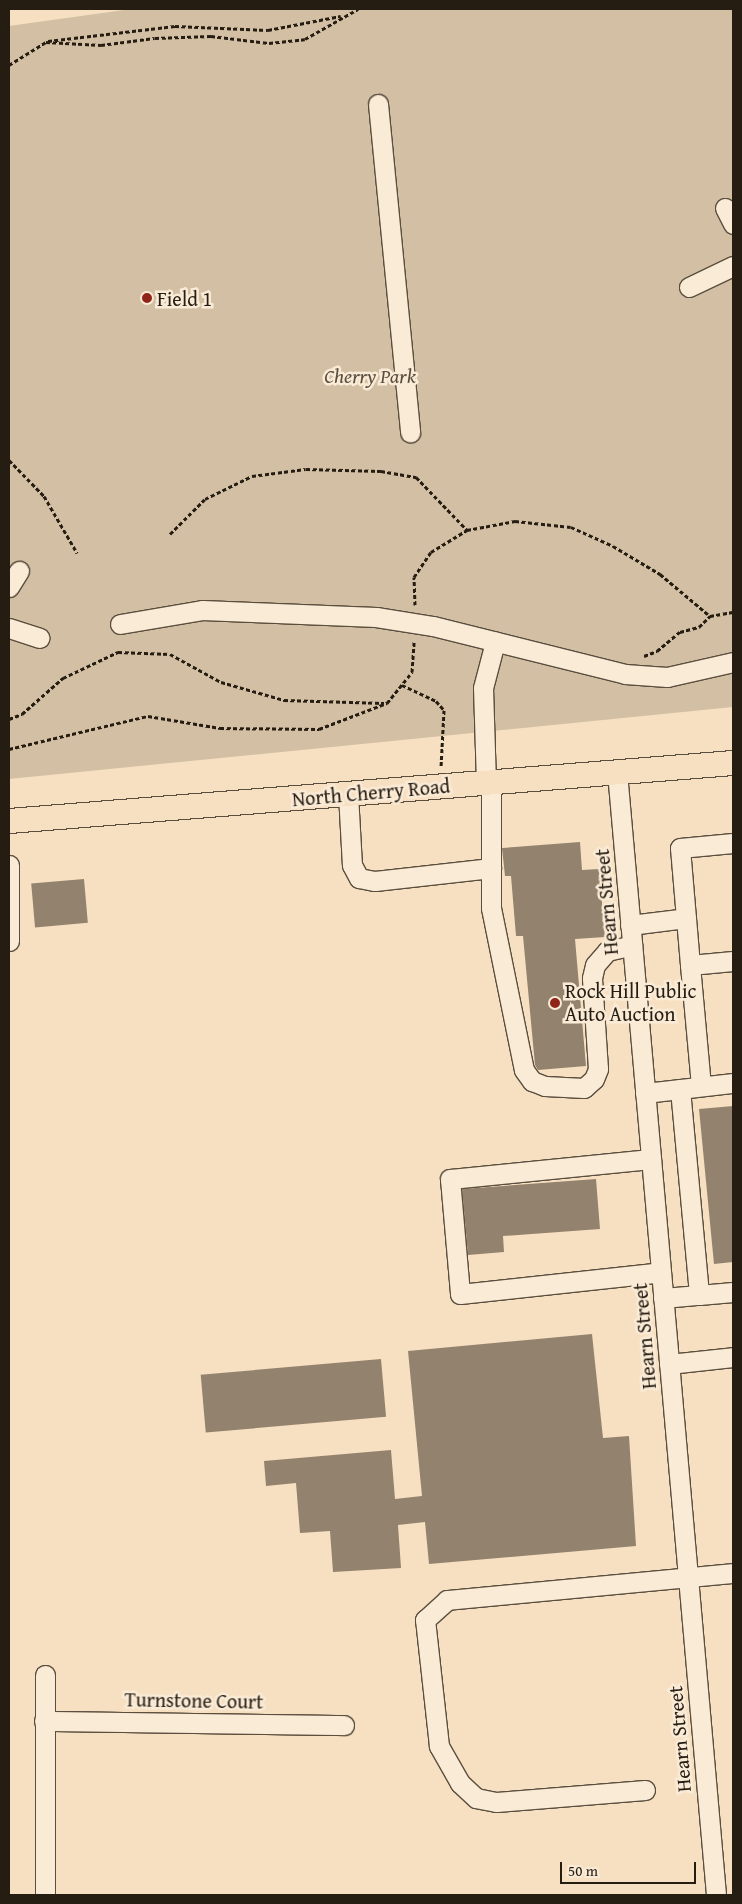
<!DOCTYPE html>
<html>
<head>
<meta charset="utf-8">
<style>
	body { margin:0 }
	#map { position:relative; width:742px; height:1904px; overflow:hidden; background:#f7e0c1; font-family:"Gentium Book Plus",serif }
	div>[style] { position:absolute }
	.green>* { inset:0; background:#d3bfa3 }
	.building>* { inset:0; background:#93826d; transform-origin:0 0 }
	.path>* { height:3px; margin-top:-1.5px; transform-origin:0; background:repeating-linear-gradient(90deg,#261d12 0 4px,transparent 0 6.5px) }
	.roads { filter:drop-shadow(1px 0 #5a4e3e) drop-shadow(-1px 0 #5a4e3e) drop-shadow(0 1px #5a4e3e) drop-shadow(0 -1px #5a4e3e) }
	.minor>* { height:19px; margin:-9.5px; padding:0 9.5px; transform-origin:9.5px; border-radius:9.5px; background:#faebd7 }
	.major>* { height:24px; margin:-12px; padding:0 12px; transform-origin:12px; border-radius:12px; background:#f7e0c1 }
	.dots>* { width:14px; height:14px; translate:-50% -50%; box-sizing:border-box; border:2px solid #faebd7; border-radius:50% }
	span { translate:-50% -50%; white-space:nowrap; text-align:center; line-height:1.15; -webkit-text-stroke:5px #faebd7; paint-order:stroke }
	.poi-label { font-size:20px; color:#261d12 }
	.left { translate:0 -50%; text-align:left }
	.park-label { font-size:20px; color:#5a4e3e; font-style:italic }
	.street-label { font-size:20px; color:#261d12 }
	.frame { position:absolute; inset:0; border:10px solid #261d12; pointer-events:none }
	.scale { position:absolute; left:560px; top:1862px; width:136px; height:22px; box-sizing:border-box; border:2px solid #261d12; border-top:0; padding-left:6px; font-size:15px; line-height:18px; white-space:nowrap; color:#261d12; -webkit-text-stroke:4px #faebd7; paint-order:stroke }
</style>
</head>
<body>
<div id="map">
	<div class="green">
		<i style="clip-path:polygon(131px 9px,733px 9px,733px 707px,9px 779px,9px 26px)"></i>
	</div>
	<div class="building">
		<i style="clip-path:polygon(580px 842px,582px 870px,599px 869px,605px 937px,575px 939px,586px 1066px,538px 1070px,535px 1065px,523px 936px,516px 936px,511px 876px,505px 876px,502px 848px)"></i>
		<i style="left:84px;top:879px;width:44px;height:53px;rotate:85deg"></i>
		<i style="clip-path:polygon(733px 1106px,733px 1262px,714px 1264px,699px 1109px)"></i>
		<i style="clip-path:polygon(596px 1179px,600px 1229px,503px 1236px,504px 1252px,468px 1255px,462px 1189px)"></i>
		<i style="clip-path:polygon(592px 1334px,603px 1438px,629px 1436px,636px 1546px,429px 1564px,425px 1522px,398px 1525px,401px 1568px,333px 1572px,330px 1531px,300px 1533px,296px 1483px,266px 1486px,264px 1461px,391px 1450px,395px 1499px,422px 1496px,408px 1351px)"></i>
		<i style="left:381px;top:1359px;width:58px;height:181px;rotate:85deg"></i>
	</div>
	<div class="path">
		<i style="left:48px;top:41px;width:128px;rotate:-6.7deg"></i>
		<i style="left:175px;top:26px;width:93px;rotate:2.5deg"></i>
		<i style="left:268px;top:30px;width:74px;rotate:-10.9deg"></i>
		<i style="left:9px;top:65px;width:44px;rotate:-31.9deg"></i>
		<i style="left:46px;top:42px;width:55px;rotate:3.1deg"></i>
		<i style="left:101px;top:45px;width:54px;rotate:-7.4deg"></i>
		<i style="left:155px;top:38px;width:56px;rotate:-2deg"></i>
		<i style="left:211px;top:36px;width:58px;rotate:6.9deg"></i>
		<i style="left:269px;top:43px;width:36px;rotate:-6deg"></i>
		<i style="left:305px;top:39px;width:61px;rotate:-29.5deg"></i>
		<i style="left:9px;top:460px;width:50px;rotate:45.8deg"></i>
		<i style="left:44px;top:496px;width:66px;rotate:59.9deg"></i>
		<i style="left:170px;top:534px;width:49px;rotate:-45deg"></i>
		<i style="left:205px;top:499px;width:52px;rotate:-26.1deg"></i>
		<i style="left:252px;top:476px;width:54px;rotate:-7.4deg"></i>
		<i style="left:306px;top:469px;width:75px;rotate:1.5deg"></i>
		<i style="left:381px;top:471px;width:36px;rotate:10deg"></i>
		<i style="left:416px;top:477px;width:74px;rotate:46.1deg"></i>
		<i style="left:415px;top:605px;width:28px;rotate:-92deg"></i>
		<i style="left:414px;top:577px;width:30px;rotate:-56deg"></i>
		<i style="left:431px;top:552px;width:42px;rotate:-31.4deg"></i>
		<i style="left:467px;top:530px;width:49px;rotate:-10.6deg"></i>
		<i style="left:515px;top:521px;width:56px;rotate:6.1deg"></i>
		<i style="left:571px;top:527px;width:46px;rotate:24.3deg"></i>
		<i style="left:613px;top:546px;width:55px;rotate:30.8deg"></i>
		<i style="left:660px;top:574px;width:65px;rotate:40deg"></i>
		<i style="left:644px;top:656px;width:14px;rotate:-21deg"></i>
		<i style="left:657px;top:651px;width:30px;rotate:-40deg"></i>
		<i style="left:680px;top:632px;width:20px;rotate:-15deg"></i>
		<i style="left:699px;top:627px;width:16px;rotate:-45deg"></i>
		<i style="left:710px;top:616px;width:23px;rotate:-10deg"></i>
		<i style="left:402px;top:685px;width:38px;rotate:25deg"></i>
		<i style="left:436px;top:701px;width:12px;rotate:48deg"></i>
		<i style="left:444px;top:710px;width:57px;rotate:93deg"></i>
		<i style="left:9px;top:719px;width:14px;rotate:-21deg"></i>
		<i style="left:22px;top:714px;width:55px;rotate:-41.3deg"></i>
		<i style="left:63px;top:678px;width:61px;rotate:-25.3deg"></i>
		<i style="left:118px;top:652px;width:52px;rotate:2.2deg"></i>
		<i style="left:170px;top:654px;width:58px;rotate:28.8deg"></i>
		<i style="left:221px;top:682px;width:66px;rotate:15.9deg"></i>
		<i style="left:284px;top:700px;width:100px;rotate:1.7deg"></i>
		<i style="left:9px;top:749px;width:143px;rotate:-13.4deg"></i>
		<i style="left:148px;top:716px;width:73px;rotate:9.5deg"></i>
		<i style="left:220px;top:728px;width:99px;rotate:0.6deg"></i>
		<i style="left:319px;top:729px;width:73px;rotate:-20.9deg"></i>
		<i style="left:387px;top:703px;width:40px;rotate:-51deg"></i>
		<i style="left:412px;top:672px;width:31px;rotate:-86deg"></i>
	</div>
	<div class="roads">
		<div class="minor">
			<i style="left:378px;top:104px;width:330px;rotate:84.4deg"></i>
			<i style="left:725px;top:208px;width:18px;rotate:63deg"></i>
			<i style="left:689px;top:287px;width:49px;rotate:-25.5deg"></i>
			<i style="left:9px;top:587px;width:19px;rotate:-58deg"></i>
			<i style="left:120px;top:624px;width:83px;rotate:-9.7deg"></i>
			<i style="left:202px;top:610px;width:174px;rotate:2.3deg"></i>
			<i style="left:376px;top:617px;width:58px;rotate:9deg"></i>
			<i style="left:433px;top:626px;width:198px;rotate:14deg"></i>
			<i style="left:625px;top:674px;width:42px;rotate:4.1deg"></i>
			<i style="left:667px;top:677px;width:68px;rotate:-12.8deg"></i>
			<i style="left:9px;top:628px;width:32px;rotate:18deg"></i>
			<i style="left:617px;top:772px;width:1127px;rotate:84.96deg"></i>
			<i style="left:491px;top:782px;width:126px;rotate:90deg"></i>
			<i style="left:491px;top:908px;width:165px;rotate:78.5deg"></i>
			<i style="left:524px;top:1070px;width:14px;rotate:54deg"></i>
			<i style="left:532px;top:1081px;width:14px;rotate:21deg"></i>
			<i style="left:545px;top:1086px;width:39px;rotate:3deg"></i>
			<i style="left:584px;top:1088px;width:13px;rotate:-42deg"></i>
			<i style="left:594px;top:1079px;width:11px;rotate:-68deg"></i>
			<i style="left:598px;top:1069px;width:91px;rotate:-93.8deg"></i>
			<i style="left:592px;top:978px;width:13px;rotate:-77deg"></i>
			<i style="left:595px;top:965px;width:18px;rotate:-49deg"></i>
			<i style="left:607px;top:951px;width:26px;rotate:-13deg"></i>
			<i style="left:486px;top:783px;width:95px;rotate:-91.8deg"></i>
			<i style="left:483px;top:688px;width:48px;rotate:-75.4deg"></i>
			<i style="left:348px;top:794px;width:71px;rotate:86.8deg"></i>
			<i style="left:352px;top:865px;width:15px;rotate:62deg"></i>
			<i style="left:359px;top:878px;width:16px;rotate:11deg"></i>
			<i style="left:375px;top:881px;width:117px;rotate:-6.4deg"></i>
			<i style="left:9px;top:865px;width:76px;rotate:90deg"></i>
			<i style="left:686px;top:918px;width:47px;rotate:85.1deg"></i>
			<i style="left:630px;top:925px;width:56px;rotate:-7.1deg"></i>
			<i style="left:686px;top:918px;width:70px;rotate:-94.9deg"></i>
			<i style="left:680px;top:848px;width:53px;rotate:-5.4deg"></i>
			<i style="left:701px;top:1086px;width:121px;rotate:-95.2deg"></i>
			<i style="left:690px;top:965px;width:43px;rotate:-5.3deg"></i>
			<i style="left:680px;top:1089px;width:207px;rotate:84.7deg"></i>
			<i style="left:699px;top:1295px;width:34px;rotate:-5deg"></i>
			<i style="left:645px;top:1093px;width:89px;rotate:-6.5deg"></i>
			<i style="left:651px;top:1159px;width:202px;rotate:174.3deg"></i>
			<i style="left:450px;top:1179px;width:115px;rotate:85deg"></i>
			<i style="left:460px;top:1294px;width:202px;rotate:-6.2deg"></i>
			<i style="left:663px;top:1298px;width:36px;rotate:-5deg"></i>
			<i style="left:669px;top:1364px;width:64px;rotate:-6.2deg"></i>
			<i style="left:45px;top:1675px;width:220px;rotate:90deg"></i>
			<i style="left:44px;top:1721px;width:300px;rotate:0.8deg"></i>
			<i style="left:645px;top:1790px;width:149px;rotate:175.4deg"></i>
			<i style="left:496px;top:1802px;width:20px;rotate:-169deg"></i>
			<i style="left:476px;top:1798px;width:22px;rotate:-137deg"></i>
			<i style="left:460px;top:1783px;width:43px;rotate:-119.6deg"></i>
			<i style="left:439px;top:1746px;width:127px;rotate:-96.3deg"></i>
			<i style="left:425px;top:1620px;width:30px;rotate:-42deg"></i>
			<i style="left:447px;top:1600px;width:287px;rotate:-5.4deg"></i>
		</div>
		<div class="major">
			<i style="left:9px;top:821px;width:726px;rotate:-4.58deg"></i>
		</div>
	</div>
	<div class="dots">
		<i style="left:147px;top:298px;background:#8f2418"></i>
		<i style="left:555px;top:1003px;background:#8f2418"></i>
	</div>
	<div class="poi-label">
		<span class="left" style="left:157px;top:298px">Field 1</span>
		<span class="left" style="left:565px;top:1002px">Rock Hill Public<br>Auto Auction</span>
	</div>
	<div class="park-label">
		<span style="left:370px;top:375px">Cherry Park</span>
	</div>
	<div class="street-label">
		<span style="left:371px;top:792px;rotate:-5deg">North Cherry Road</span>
		<span style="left:606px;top:902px;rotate:-95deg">Hearn Street</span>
		<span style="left:644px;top:1336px;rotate:-95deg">Hearn Street</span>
		<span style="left:194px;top:1700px;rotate:1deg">Turnstone Court</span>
		<span style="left:679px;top:1739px;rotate:-95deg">Hearn Street</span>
	</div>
	<div class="frame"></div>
	<div class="scale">50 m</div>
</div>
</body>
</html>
